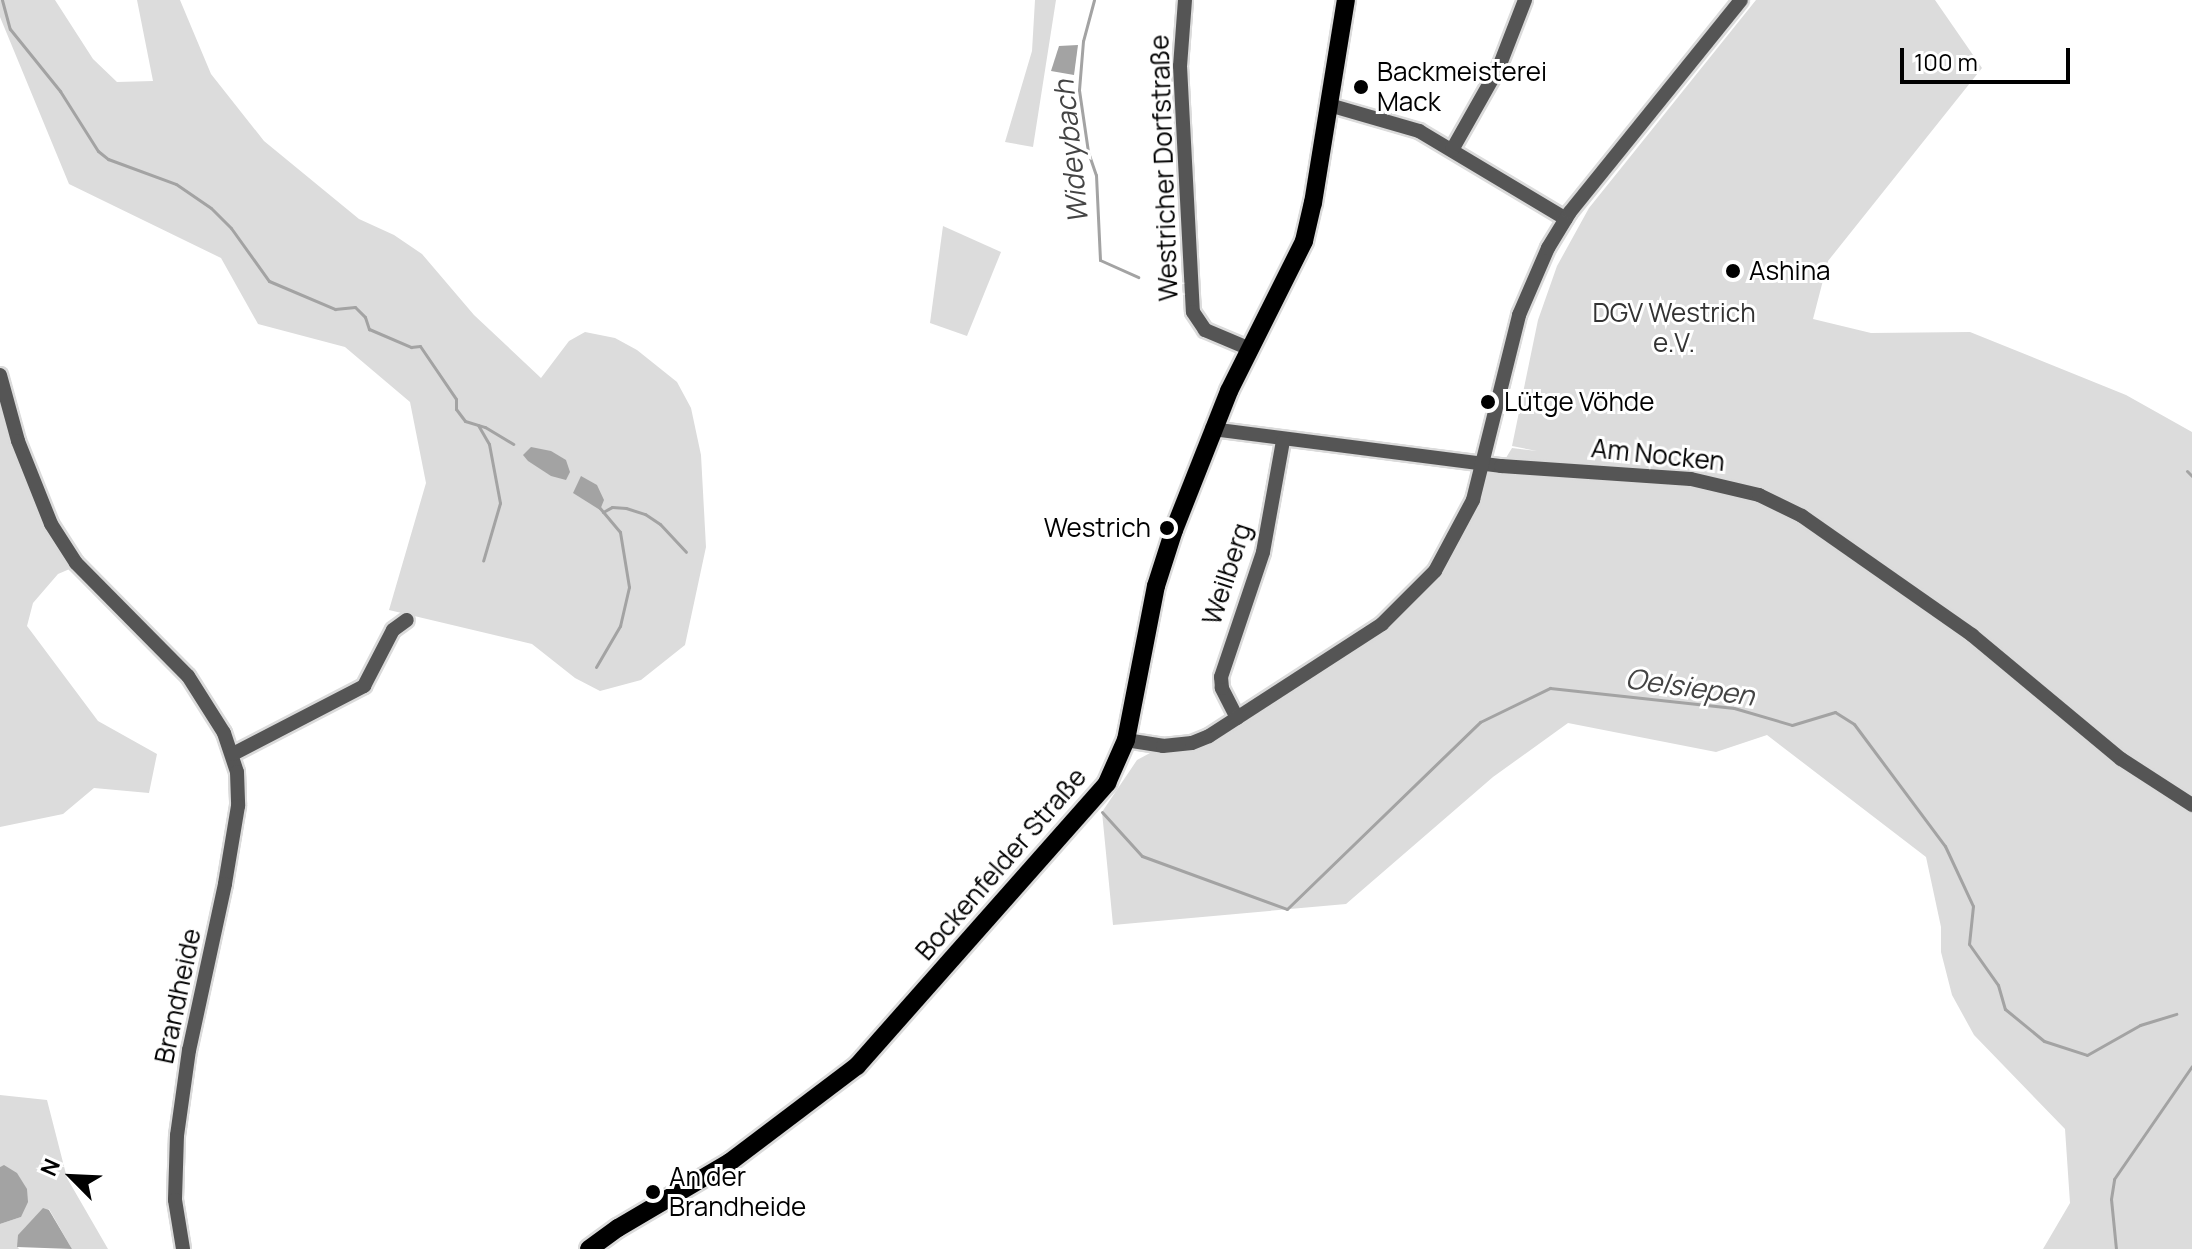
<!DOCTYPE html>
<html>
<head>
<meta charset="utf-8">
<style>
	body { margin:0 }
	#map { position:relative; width:2192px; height:1249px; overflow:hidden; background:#fff; font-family:Manrope,sans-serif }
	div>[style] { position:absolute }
	.green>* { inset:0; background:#dcdcdc }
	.water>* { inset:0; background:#a3a3a3 }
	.stream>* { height:3px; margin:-1.5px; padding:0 1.5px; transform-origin:1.5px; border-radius:1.5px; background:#a3a3a3 }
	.roads { filter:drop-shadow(2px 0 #dbdbdb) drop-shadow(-2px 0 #dbdbdb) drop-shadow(0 2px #dbdbdb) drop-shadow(0 -2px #dbdbdb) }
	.minor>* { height:14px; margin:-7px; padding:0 7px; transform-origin:7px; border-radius:7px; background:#555 }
	.major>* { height:18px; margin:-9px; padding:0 9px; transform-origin:9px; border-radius:9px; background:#000 }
	.dots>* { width:22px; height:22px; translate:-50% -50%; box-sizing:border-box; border:4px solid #fff; border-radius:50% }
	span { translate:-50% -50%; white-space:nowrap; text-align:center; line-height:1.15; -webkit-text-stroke:6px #fff; paint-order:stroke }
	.poi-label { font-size:26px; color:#000 }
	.left { translate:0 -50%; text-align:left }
	.right { translate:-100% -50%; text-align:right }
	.street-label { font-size:26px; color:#000 }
	.park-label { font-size:26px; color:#333 }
	.water-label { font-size:28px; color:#444; font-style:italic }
	.north { position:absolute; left:32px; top:1137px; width:80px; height:80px; -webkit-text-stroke:6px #fff; paint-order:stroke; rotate:294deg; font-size:22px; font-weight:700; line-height:32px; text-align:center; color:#000 }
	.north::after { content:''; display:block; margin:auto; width:28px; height:36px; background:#000; clip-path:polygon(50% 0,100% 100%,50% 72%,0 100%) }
	.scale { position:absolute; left:1900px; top:48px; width:170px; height:36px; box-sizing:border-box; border:4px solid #000; border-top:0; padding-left:10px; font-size:24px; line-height:28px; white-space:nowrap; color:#000; -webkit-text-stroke:6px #fff; paint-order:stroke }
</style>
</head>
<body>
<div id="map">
	<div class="green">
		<i style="clip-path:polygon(0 0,55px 0,93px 59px,117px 82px,153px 81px,137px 0,180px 0,211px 74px,264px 141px,359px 219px,394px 235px,422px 254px,474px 315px,541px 378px,569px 341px,585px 332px,615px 338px,637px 350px,677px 382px,691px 408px,701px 455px,706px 547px,685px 645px,641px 680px,600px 691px,575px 678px,532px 644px,389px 610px,426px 483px,410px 402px,345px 347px,258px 324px,221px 258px,69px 184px,0 17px)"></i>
		<i style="clip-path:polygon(1035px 0,1056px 0,1033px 147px,1005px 142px,1032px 51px)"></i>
		<i style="clip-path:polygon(1756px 0,1935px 0,1982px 68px,1828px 261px,1813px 319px,1871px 333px,1970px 332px,2126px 395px,2192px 432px,2192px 1249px,2043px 1249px,2070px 1203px,2065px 1129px,1974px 1035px,1952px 995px,1941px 952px,1941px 927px,1926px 857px,1767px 735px,1716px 752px,1568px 723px,1493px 777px,1346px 904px,1113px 925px,1102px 812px,1137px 760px,1163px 746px,1192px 743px,1346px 647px,1435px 571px,1482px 463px,1501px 466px,1512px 448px,1537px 451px,1512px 446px,1538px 320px,1557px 266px,1589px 208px)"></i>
		<i style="clip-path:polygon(943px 226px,1001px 252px,967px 336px,930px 323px)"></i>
		<i style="clip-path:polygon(0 397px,72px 568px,58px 574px,33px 603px,27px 626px,98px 721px,157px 754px,149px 793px,94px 788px,63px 814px,0 827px)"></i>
		<i style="clip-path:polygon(0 1095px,47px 1100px,67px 1178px,108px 1249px,72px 1249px,49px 1209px,17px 1246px,19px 1249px,0 1249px,0 1224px,21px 1217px,4px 1166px,0 1167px)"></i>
	</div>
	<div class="water">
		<i style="clip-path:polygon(1078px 45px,1074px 75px,1051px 71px,1059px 46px)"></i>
		<i style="clip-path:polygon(531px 447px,551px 451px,566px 460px,570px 472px,566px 480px,551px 476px,528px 461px,523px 455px)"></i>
		<i style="clip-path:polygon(581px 476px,597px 485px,604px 500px,600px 510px,573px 493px)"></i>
		<i style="clip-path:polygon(4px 1165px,17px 1173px,27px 1189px,28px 1202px,21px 1217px,0 1224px,0 1167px)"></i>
		<i style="clip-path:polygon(43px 1208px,49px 1210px,72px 1249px,17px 1247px,18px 1235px)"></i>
	</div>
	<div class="stream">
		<i style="left:2px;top:0;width:30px;rotate:75deg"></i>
		<i style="left:10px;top:29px;width:80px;rotate:51.1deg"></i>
		<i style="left:60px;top:91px;width:71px;rotate:57.7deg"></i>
		<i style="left:98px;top:151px;width:13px;rotate:39deg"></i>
		<i style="left:108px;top:159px;width:72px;rotate:20.2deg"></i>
		<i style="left:176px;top:184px;width:42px;rotate:34.4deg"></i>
		<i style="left:211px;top:208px;width:28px;rotate:45deg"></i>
		<i style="left:231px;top:228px;width:65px;rotate:54.4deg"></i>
		<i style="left:269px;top:281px;width:72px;rotate:23deg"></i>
		<i style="left:335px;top:309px;width:20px;rotate:-6deg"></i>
		<i style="left:355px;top:307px;width:14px;rotate:45deg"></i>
		<i style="left:365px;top:317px;width:13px;rotate:72deg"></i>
		<i style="left:369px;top:329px;width:46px;rotate:23.2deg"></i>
		<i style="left:411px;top:347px;width:9px;rotate:-6deg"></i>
		<i style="left:420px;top:346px;width:64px;rotate:55.8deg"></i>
		<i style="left:456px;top:399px;width:10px;rotate:90deg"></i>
		<i style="left:456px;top:409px;width:15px;rotate:53deg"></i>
		<i style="left:465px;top:421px;width:21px;rotate:17deg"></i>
		<i style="left:485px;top:427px;width:33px;rotate:31deg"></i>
		<i style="left:1094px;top:0;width:42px;rotate:105deg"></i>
		<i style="left:1083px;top:41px;width:49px;rotate:94.7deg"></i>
		<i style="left:1079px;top:90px;width:63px;rotate:81.7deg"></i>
		<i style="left:1088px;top:152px;width:24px;rotate:71deg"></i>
		<i style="left:1096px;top:175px;width:85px;rotate:87.3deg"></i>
		<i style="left:1100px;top:260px;width:42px;rotate:24.1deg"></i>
		<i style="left:478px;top:425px;width:22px;rotate:60deg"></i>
		<i style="left:489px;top:444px;width:60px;rotate:79.4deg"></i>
		<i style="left:500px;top:503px;width:60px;rotate:106.3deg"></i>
		<i style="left:2187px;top:471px;width:7px;rotate:45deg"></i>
		<i style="left:603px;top:512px;width:10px;rotate:-29deg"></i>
		<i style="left:612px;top:507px;width:14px;rotate:4deg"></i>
		<i style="left:626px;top:508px;width:20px;rotate:18deg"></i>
		<i style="left:645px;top:514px;width:18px;rotate:34deg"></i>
		<i style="left:660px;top:524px;width:38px;rotate:47deg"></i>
		<i style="left:596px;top:667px;width:48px;rotate:-59.7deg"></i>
		<i style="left:620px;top:626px;width:40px;rotate:-77deg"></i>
		<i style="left:629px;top:587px;width:56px;rotate:-99.3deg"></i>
		<i style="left:620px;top:532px;width:33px;rotate:-130deg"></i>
		<i style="left:1102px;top:812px;width:59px;rotate:47.7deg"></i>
		<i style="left:1142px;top:856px;width:154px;rotate:20.1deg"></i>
		<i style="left:1287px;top:909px;width:269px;rotate:-44.1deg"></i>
		<i style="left:1480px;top:722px;width:78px;rotate:-25.9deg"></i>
		<i style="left:1550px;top:688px;width:185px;rotate:6.2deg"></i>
		<i style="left:1734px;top:708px;width:60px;rotate:16.3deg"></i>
		<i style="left:1792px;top:725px;width:45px;rotate:-16.8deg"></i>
		<i style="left:1835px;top:712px;width:22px;rotate:32deg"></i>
		<i style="left:1854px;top:724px;width:152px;rotate:53.3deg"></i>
		<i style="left:1945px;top:846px;width:66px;rotate:65deg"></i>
		<i style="left:1973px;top:906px;width:38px;rotate:96deg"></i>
		<i style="left:1969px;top:944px;width:50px;rotate:54.7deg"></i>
		<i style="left:1998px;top:985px;width:25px;rotate:74deg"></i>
		<i style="left:2005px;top:1009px;width:50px;rotate:39.4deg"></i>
		<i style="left:2044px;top:1041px;width:45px;rotate:18deg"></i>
		<i style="left:2087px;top:1055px;width:61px;rotate:-29.5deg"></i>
		<i style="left:2140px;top:1025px;width:38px;rotate:-17deg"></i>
		<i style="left:2116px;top:1249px;width:50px;rotate:-95.7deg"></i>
		<i style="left:2111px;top:1199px;width:20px;rotate:-81deg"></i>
		<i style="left:2114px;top:1179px;width:137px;rotate:-55.4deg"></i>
	</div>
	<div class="roads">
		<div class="minor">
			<i style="left:1185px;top:0;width:66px;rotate:94.3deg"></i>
			<i style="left:1180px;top:66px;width:246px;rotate:87deg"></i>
			<i style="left:1193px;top:312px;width:22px;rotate:56deg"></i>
			<i style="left:1205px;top:330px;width:49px;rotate:22.9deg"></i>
			<i style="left:1329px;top:105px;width:94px;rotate:16.1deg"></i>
			<i style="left:1419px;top:131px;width:171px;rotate:30.9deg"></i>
			<i style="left:1452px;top:150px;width:95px;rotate:-60.5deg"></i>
			<i style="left:1499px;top:67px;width:72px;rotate:-68.8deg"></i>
			<i style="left:0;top:375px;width:68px;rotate:74.7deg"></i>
			<i style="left:18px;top:441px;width:89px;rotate:68.3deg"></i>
			<i style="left:51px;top:524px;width:46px;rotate:57.3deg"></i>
			<i style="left:76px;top:563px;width:159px;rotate:45.3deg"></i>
			<i style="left:188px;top:676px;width:67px;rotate:57.7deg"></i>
			<i style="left:224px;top:733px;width:41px;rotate:71.6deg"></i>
			<i style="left:237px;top:772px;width:34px;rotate:88deg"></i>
			<i style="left:238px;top:806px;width:79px;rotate:99.5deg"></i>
			<i style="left:225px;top:884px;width:170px;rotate:102.2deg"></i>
			<i style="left:189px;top:1050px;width:86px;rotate:98deg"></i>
			<i style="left:177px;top:1135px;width:65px;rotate:91.8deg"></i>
			<i style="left:175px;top:1200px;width:50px;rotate:80.7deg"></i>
			<i style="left:1212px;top:429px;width:291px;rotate:7.3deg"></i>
			<i style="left:1501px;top:466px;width:190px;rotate:3.9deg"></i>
			<i style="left:1691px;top:479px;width:70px;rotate:13.2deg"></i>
			<i style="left:1759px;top:495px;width:48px;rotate:26deg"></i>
			<i style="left:1802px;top:516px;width:208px;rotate:35deg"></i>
			<i style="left:1972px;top:635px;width:194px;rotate:39.8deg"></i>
			<i style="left:2121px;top:759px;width:85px;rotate:32.9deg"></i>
			<i style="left:1237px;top:718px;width:34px;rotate:-117deg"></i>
			<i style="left:1222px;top:688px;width:11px;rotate:-95deg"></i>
			<i style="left:1221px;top:677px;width:132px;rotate:-71.4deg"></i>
			<i style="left:1263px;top:552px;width:113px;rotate:-79.8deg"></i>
			<i style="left:1126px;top:740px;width:37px;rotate:9deg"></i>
			<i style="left:1163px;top:746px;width:29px;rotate:-6deg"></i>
			<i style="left:1192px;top:743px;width:18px;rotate:-22deg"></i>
			<i style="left:1209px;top:736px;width:206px;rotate:-32.9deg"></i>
			<i style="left:1382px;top:624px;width:75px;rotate:-45deg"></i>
			<i style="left:1435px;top:571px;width:81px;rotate:-61.8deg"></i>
			<i style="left:1473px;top:500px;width:191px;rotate:-76deg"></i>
			<i style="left:1519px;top:315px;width:73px;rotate:-66.6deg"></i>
			<i style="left:1548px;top:248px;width:42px;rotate:-58.6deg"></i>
			<i style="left:1570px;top:212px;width:272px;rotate:-51.1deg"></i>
			<i style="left:233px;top:754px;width:148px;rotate:-27.4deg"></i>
			<i style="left:364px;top:686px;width:63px;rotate:-62.6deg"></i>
			<i style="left:393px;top:630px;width:17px;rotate:-36deg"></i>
		</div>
		<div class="major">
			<i style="left:589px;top:1249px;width:36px;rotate:-36deg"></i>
			<i style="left:618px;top:1228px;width:130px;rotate:-30.5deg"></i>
			<i style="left:730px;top:1162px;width:159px;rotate:-37.1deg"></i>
			<i style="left:857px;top:1066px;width:378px;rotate:-48.5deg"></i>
			<i style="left:1107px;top:783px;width:47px;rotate:-66.2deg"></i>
			<i style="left:1126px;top:740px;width:157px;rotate:-79deg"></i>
			<i style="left:1156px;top:586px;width:59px;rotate:-72.2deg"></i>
			<i style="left:1174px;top:530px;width:149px;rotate:-68.4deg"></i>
			<i style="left:1229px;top:391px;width:168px;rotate:-63.4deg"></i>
			<i style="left:1304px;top:241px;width:39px;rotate:-77deg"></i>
			<i style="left:1313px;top:203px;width:206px;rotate:-80.8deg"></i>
		</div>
	</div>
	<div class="dots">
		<i style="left:1361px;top:87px;background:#000"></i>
		<i style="left:1733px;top:271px;background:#000"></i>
		<i style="left:1488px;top:402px;background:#000"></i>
		<i style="left:1167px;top:528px;background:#000"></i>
		<i style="left:653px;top:1192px;background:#000"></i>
	</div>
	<div class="poi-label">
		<span class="left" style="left:1377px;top:87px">Backmeisterei<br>Mack</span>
		<span class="left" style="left:1749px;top:271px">Ashina</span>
		<span class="left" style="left:1504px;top:402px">Lütge Vöhde</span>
		<span class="right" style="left:1151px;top:528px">Westrich</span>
		<span class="left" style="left:669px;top:1192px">An der<br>Brandheide</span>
	</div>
	<div class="street-label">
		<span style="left:1164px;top:168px;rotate:-92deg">Westricher Dorfstraße</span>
		<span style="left:1658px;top:455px;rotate:6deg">Am Nocken</span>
		<span style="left:1227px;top:574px;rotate:-72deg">Weilberg</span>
		<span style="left:1001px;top:864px;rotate:-49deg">Bockenfelder Straße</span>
		<span style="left:178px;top:996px;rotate:-78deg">Brandheide</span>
	</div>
	<div class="park-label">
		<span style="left:1674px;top:328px">DGV Westrich<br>e.V.</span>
	</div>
	<div class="water-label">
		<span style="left:1070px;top:152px;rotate:-96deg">Wideybach</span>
		<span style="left:1690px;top:686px;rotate:8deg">Oelsiepen</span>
	</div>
	<div class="north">N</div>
	<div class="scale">100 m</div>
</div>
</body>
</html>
